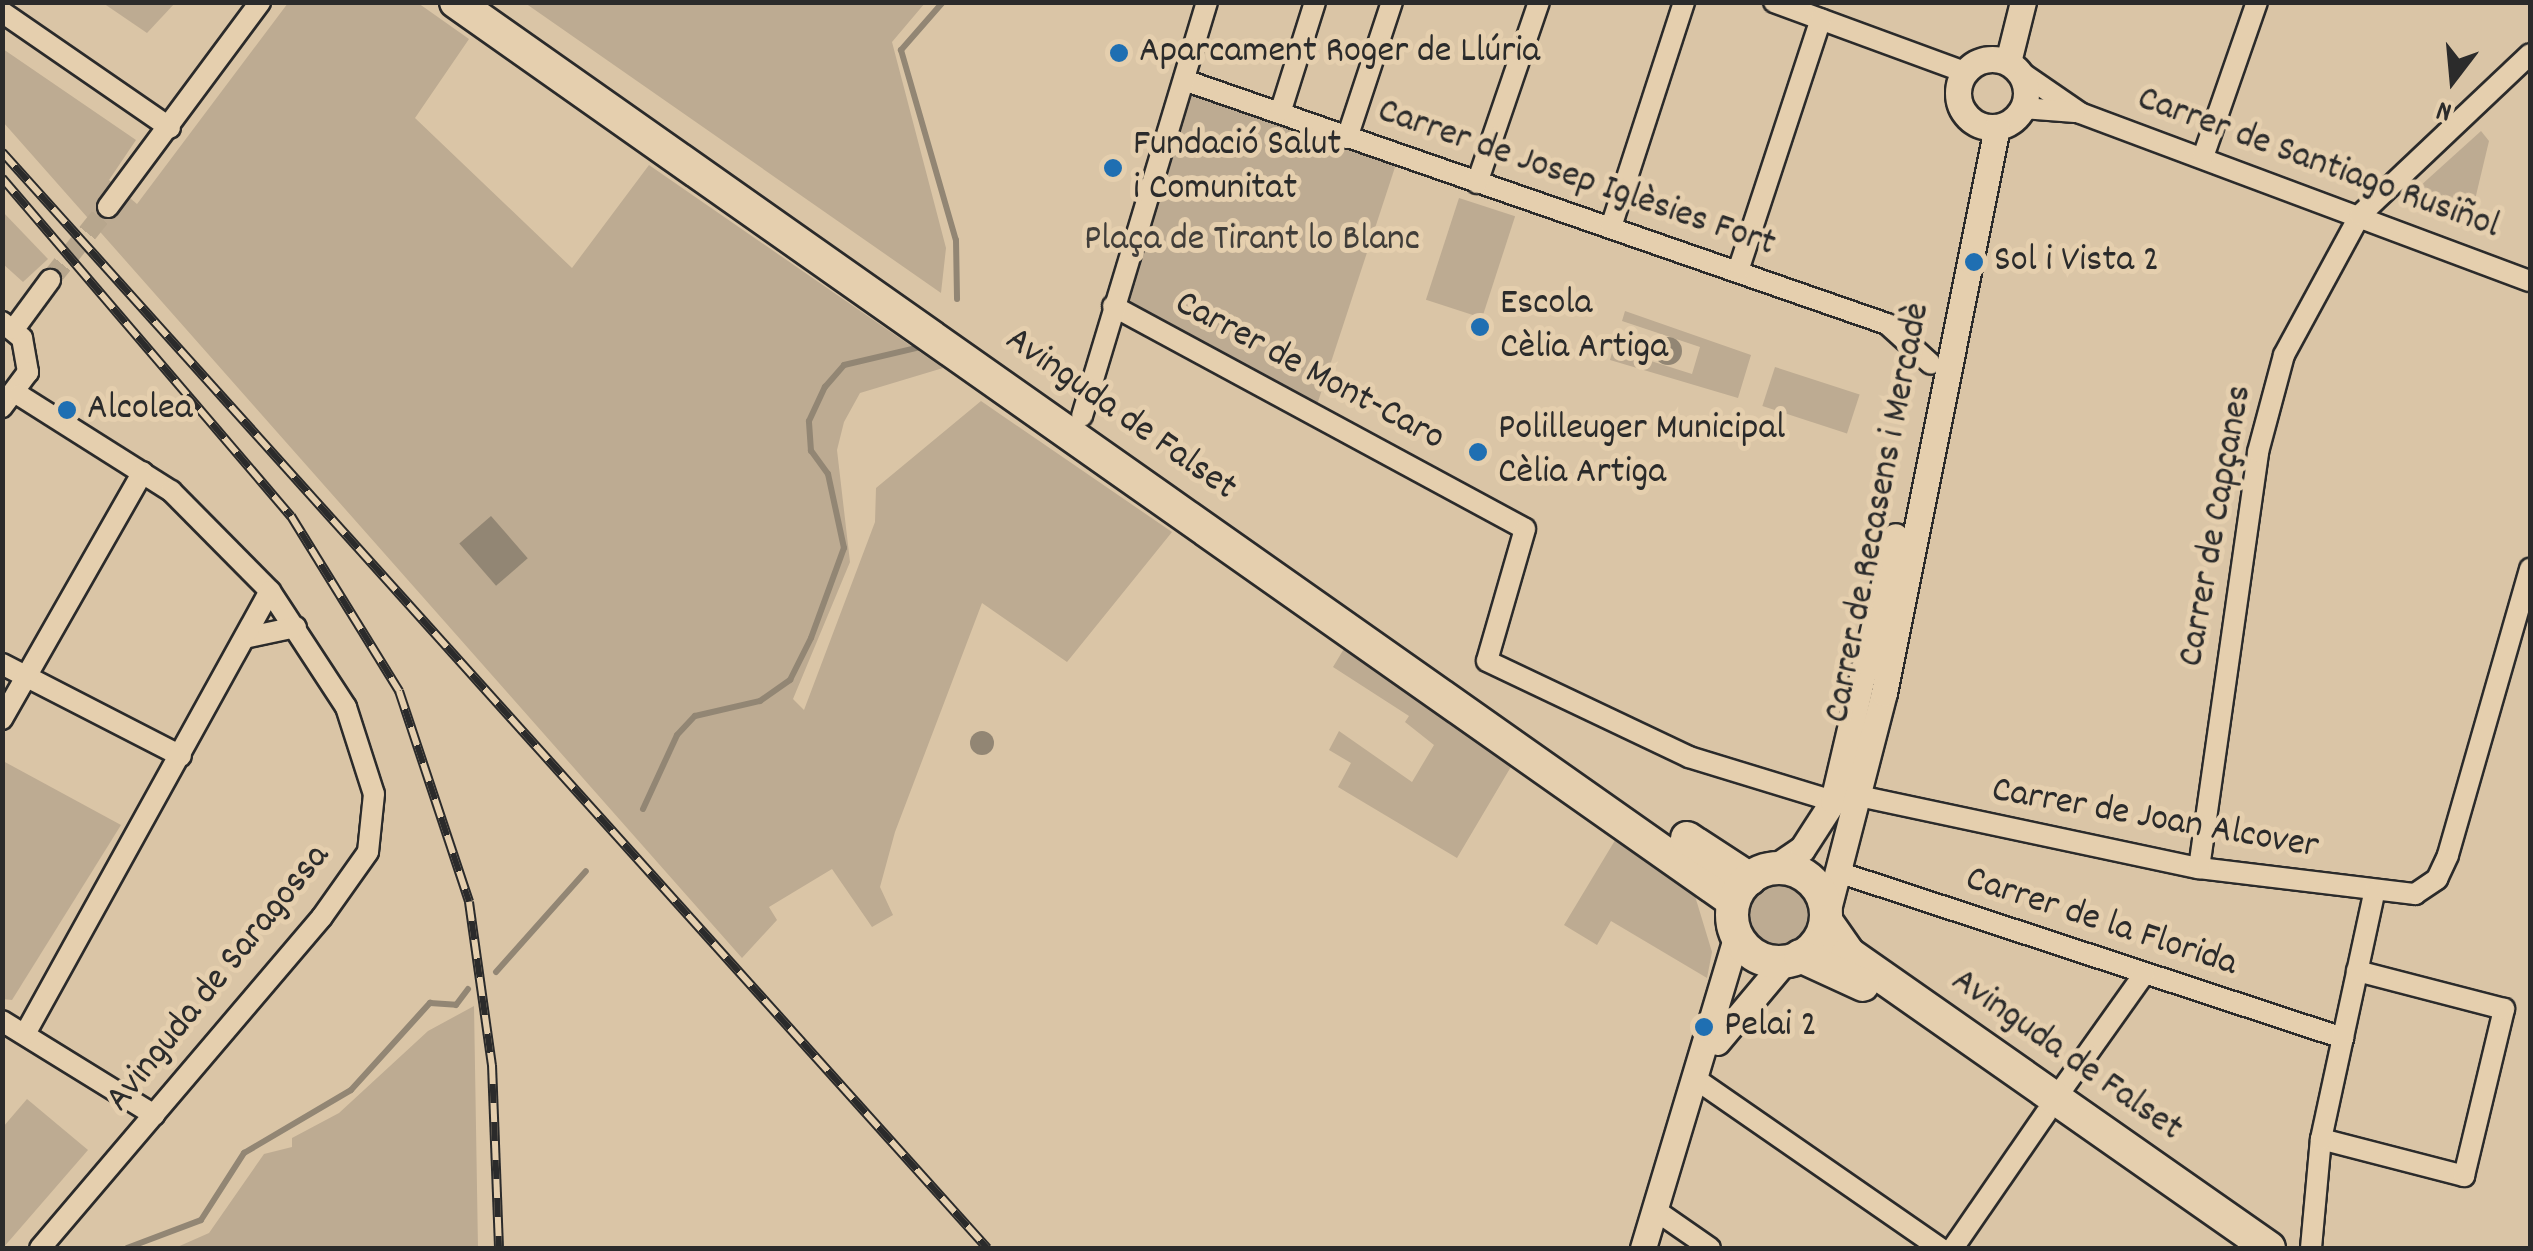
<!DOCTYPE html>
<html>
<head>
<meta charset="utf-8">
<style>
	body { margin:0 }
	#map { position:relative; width:2533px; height:1251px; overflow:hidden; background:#dac5a6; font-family:Dekko,sans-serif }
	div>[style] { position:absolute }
	.green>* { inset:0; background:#bdab92; transform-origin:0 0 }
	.round { border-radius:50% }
	.water>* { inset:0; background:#928674; transform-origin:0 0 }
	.stream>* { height:6px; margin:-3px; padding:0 3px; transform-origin:3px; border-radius:3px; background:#928674 }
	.minor-tunnel>* { height:20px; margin-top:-10px; transform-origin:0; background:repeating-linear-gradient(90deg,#b7a68d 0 20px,transparent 0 30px) }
	.roads { filter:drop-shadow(2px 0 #2b2b2b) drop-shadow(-2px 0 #2b2b2b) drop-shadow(0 2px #2b2b2b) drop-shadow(0 -2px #2b2b2b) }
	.minor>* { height:20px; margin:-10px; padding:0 10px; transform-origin:10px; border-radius:10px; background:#e5cfae }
	.tertiary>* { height:25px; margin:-12.5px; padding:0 12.5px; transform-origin:12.5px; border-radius:12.5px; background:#e5cfae }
	.tertiary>.ring { margin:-12.5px; padding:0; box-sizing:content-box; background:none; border:25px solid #e5cfae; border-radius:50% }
	.primary>* { height:32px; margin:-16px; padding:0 16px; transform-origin:16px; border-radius:16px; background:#e5cfae }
	.primary>.ring { margin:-16px; padding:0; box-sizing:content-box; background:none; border:32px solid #e5cfae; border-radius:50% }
	.rail>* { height:10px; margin-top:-5px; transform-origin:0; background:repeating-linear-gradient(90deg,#e5cfae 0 19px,#2b2b2b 0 38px); box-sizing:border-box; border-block:2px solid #2b2b2b }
	.dots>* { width:28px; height:28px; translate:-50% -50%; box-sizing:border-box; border:5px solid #e5cfae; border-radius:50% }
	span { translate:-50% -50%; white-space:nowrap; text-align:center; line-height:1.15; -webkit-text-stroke:10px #e5cfae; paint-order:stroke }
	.poi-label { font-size:38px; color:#2b2b2b }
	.left { translate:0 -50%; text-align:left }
	.street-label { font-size:38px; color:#2b2b2b }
	.park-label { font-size:38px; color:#413e3a }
	.frame { position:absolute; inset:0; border:5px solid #2b2b2b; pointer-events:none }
	.north { position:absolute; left:2403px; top:30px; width:100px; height:100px; -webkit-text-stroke:8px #e5cfae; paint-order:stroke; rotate:196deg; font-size:28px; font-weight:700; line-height:40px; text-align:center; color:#2b2b2b }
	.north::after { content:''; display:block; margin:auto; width:35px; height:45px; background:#2b2b2b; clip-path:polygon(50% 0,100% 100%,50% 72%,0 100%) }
</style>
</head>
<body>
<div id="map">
	<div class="green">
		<i style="clip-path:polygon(103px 3px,175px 3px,147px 33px)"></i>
		<i style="clip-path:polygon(288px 3px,418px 3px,469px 39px,415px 118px,572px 268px,649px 165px,943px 368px,860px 393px,844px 422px,837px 450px,850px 562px,793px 699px,804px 710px,875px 522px,876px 488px,981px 401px,1172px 532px,1067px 662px,982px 603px,895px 832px,880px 887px,893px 915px,872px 927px,832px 869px,769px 907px,777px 920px,742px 958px,3px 122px,3px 49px,136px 140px,109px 180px,137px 204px)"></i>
		<i style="clip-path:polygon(525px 3px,925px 3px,892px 42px,946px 248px,941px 293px)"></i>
		<i style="clip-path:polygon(1184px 80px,1399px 155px,1314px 414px,1113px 306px)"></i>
		<i style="clip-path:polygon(2481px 131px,2489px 141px,2468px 229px,2425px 212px,2419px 187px)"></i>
		<i style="left:1459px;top:198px;width:59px;height:107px;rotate:18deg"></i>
		<i style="clip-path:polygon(2px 211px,48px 259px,23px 282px,3px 264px)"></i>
		<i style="clip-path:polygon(1625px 311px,1751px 355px,1738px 398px,1610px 360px,1613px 349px,1692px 374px,1700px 347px,1622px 321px)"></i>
		<i style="left:1775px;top:367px;width:89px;height:41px;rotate:18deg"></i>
		<i style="clip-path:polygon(1345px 647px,1512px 765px,1457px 858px,1338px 787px,1351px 763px,1329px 750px,1339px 731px,1412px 782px,1434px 745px,1405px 722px,1409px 716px,1333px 667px)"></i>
		<i style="clip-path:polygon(3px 761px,121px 825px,12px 1000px,2px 999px)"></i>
		<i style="clip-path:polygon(1617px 837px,1695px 896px,1712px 952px,1707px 978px,1611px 921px,1597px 945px,1564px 925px)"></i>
		<i class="round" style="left:1749px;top:884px;width:62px;height:62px"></i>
		<i style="clip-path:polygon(474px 1006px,478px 1248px,175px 1248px,209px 1233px,264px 1154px,292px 1147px,292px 1138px,339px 1113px,428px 1031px)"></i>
		<i style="clip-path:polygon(27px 1099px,88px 1150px,3px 1248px,3px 1127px)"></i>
	</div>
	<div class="water">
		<i class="round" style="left:1654px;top:337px;width:28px;height:28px"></i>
		<i style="left:491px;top:516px;width:56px;height:42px;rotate:49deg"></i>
		<i class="round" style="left:970px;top:731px;width:24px;height:24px"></i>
	</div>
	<div class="stream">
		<i style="left:943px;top:2px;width:64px;rotate:131.2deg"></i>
		<i style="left:901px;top:50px;width:198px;rotate:73.9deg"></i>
		<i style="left:956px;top:240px;width:59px;rotate:89deg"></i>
		<i style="left:643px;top:809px;width:81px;rotate:-65.3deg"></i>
		<i style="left:677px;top:735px;width:26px;rotate:-47deg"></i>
		<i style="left:695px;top:716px;width:67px;rotate:-13deg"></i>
		<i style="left:760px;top:701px;width:37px;rotate:-35deg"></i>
		<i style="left:790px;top:680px;width:47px;rotate:-63.4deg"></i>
		<i style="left:811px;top:638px;width:96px;rotate:-69.9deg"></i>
		<i style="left:844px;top:548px;width:76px;rotate:-102.2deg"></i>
		<i style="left:828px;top:474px;width:29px;rotate:-126deg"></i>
		<i style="left:811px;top:451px;width:30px;rotate:-94deg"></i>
		<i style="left:809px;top:421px;width:38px;rotate:-65deg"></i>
		<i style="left:825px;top:387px;width:29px;rotate:-49deg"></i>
		<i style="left:844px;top:365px;width:78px;rotate:-13.3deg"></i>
		<i style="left:496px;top:972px;width:135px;rotate:-48.3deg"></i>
		<i style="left:127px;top:1248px;width:79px;rotate:-20.7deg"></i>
		<i style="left:201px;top:1220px;width:80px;rotate:-57.3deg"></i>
		<i style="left:244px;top:1153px;width:124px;rotate:-30.5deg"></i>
		<i style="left:351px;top:1090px;width:118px;rotate:-47.8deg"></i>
		<i style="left:430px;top:1003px;width:26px;rotate:4deg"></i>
		<i style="left:456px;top:1005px;width:20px;rotate:-53deg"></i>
	</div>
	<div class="minor-tunnel">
		<i style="left:50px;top:280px;width:93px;rotate:-51.5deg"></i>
	</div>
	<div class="roads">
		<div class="minor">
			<i style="left:1774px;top:2px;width:202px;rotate:20.2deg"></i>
			<i style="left:2px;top:12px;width:204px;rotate:34.6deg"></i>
			<i style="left:2019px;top:71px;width:74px;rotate:34.5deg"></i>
			<i style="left:2080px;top:113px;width:480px;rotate:20.5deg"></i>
			<i style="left:1184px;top:80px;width:744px;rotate:19.14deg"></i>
			<i style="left:1887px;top:324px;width:59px;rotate:42.3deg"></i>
			<i style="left:2023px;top:108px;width:52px;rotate:4.4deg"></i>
			<i style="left:1281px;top:110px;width:113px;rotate:-72.5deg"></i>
			<i style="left:1347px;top:138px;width:143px;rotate:-71.7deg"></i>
			<i style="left:2203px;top:157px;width:164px;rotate:-70.8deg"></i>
			<i style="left:1477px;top:183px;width:191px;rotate:-71.1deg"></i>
			<i style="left:108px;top:207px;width:255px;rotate:-53.4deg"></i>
			<i style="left:1611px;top:227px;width:237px;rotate:-72deg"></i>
			<i style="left:1738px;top:271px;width:265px;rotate:-71.8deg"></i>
			<i style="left:1113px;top:306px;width:468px;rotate:28.4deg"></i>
			<i style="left:1525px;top:529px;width:137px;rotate:106.1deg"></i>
			<i style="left:1487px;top:661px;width:224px;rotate:25.4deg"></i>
			<i style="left:1689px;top:757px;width:151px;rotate:17deg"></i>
			<i style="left:2px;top:322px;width:26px;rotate:39deg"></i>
			<i style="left:22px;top:338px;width:35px;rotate:80deg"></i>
			<i style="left:28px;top:372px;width:44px;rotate:126.6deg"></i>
			<i style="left:14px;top:329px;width:61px;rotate:-53.7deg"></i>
			<i style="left:19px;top:395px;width:180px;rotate:32.3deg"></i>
			<i style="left:171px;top:491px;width:141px;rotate:45.3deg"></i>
			<i style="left:270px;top:591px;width:139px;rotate:56.8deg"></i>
			<i style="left:346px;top:707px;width:91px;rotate:72.2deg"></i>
			<i style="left:374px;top:794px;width:58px;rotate:95.9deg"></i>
			<i style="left:368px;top:852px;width:80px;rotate:125.3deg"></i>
			<i style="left:322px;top:917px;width:435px;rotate:130.4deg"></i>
			<i style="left:1082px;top:416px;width:432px;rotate:-73.2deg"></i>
			<i style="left:249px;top:637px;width:48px;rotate:-12deg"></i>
			<i style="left:2px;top:664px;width:201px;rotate:27.2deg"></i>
			<i style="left:2px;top:719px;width:284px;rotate:-60.3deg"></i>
			<i style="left:1859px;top:796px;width:348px;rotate:12deg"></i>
			<i style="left:2199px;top:868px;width:218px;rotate:6.9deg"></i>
			<i style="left:2415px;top:894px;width:27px;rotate:-34deg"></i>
			<i style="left:2437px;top:879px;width:26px;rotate:-65deg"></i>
			<i style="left:2448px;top:855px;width:298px;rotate:-74deg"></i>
			<i style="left:2199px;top:868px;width:420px;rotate:-81.9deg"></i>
			<i style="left:2258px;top:452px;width:100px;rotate:-75deg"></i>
			<i style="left:2284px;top:355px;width:159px;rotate:-61.5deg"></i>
			<i style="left:2360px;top:215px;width:234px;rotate:-43.4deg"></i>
			<i style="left:1838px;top:872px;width:532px;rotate:18.2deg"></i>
			<i style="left:2px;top:1021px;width:179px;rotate:31.7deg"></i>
			<i style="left:25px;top:1034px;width:506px;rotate:-61.06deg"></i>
			<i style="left:1700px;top:1082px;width:292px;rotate:34.7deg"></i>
			<i style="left:2056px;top:1098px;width:152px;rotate:-54.6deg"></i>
			<i style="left:2321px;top:1139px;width:148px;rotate:14.5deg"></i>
			<i style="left:2464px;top:1176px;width:172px;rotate:-76.5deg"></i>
			<i style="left:2504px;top:1009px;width:152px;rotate:-165.5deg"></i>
			<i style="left:1658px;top:1212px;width:63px;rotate:34.7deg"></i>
			<i style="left:1953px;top:1248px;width:164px;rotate:-55.4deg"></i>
			<i style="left:2311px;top:1248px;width:109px;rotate:-84.8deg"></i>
			<i style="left:2321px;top:1139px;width:252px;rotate:-77.8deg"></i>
		</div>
		<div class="tertiary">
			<i class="ring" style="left:1958px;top:59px;width:43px;height:43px"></i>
			<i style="left:2008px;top:62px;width:62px;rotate:-76deg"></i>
			<i style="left:1772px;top:869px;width:36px;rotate:-34deg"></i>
			<i style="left:1802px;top:849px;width:57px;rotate:-57.1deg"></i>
			<i style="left:1833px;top:801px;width:272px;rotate:-76.8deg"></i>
			<i style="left:1827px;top:913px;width:227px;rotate:-75.5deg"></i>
			<i style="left:1884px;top:693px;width:577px;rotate:-78.71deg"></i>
			<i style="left:1717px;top:1042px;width:106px;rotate:-50deg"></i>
			<i style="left:1643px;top:1248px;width:327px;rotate:-73.3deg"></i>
		</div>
		<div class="primary">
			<i style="left:456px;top:2px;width:1562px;rotate:35.15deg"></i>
			<i style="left:1687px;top:838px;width:75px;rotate:33.1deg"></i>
			<i class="ring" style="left:1732px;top:868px;width:62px;height:62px"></i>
			<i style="left:1826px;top:921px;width:39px;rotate:55deg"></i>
			<i style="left:1848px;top:953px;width:514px;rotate:35.02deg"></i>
			<i style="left:1800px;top:956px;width:69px;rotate:24.7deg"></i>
		</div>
	</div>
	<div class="rail">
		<i style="left:2px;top:152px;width:1474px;rotate:48.05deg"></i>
		<i style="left:2px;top:178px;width:445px;rotate:49.5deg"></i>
		<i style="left:291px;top:516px;width:206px;rotate:58.3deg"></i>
		<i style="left:399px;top:691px;width:222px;rotate:71.6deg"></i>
		<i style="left:469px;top:902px;width:165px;rotate:82deg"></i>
		<i style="left:492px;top:1065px;width:183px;rotate:87.8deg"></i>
	</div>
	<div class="dots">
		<i style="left:1119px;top:53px;background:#1f6fb2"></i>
		<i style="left:1113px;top:168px;background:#1f6fb2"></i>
		<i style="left:1974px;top:262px;background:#1f6fb2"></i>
		<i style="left:1480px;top:327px;background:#1f6fb2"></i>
		<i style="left:67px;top:410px;background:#1f6fb2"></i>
		<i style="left:1478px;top:452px;background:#1f6fb2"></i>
		<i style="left:1704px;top:1027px;background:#1f6fb2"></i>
	</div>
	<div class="poi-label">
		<span class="left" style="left:1139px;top:53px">Aparcament Roger de Llúria</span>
		<span class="left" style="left:1133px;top:168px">Fundació Salut<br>i Comunitat</span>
		<span class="left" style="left:1994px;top:262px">Sol i Vista 2</span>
		<span class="left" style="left:1500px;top:327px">Escola<br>Cèlia Artiga</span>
		<span class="left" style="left:87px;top:410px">Alcolea</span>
		<span class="left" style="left:1498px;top:452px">Polilleuger Municipal<br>Cèlia Artiga</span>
		<span class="left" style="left:1724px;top:1027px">Pelai 2</span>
	</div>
	<div class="street-label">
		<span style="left:2318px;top:164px;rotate:20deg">Carrer de Santiago Rusiñol</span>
		<span style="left:1576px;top:179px;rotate:19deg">Carrer de Josep Iglèsies Fort</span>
		<span style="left:1309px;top:372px;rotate:28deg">Carrer de Mont-Caro</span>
		<span style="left:1120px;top:415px;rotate:35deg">Avinguda de Falset</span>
		<span style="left:1879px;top:513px;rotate:-79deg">Carrer de Recasens i Mercadè</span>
		<span style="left:2217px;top:526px;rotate:-80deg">Carrer de Capçanes</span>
		<span style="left:2155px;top:820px;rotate:10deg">Carrer de Joan Alcover</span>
		<span style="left:2101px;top:923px;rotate:18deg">Carrer de la Florida</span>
		<span style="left:219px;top:979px;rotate:-51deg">Avinguda de Saragossa</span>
		<span style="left:2066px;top:1056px;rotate:35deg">Avinguda de Falset</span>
	</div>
	<div class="park-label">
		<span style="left:1252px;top:241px">Plaça de Tirant lo Blanc</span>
	</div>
	<div class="frame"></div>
	<div class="north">N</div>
</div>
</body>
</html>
